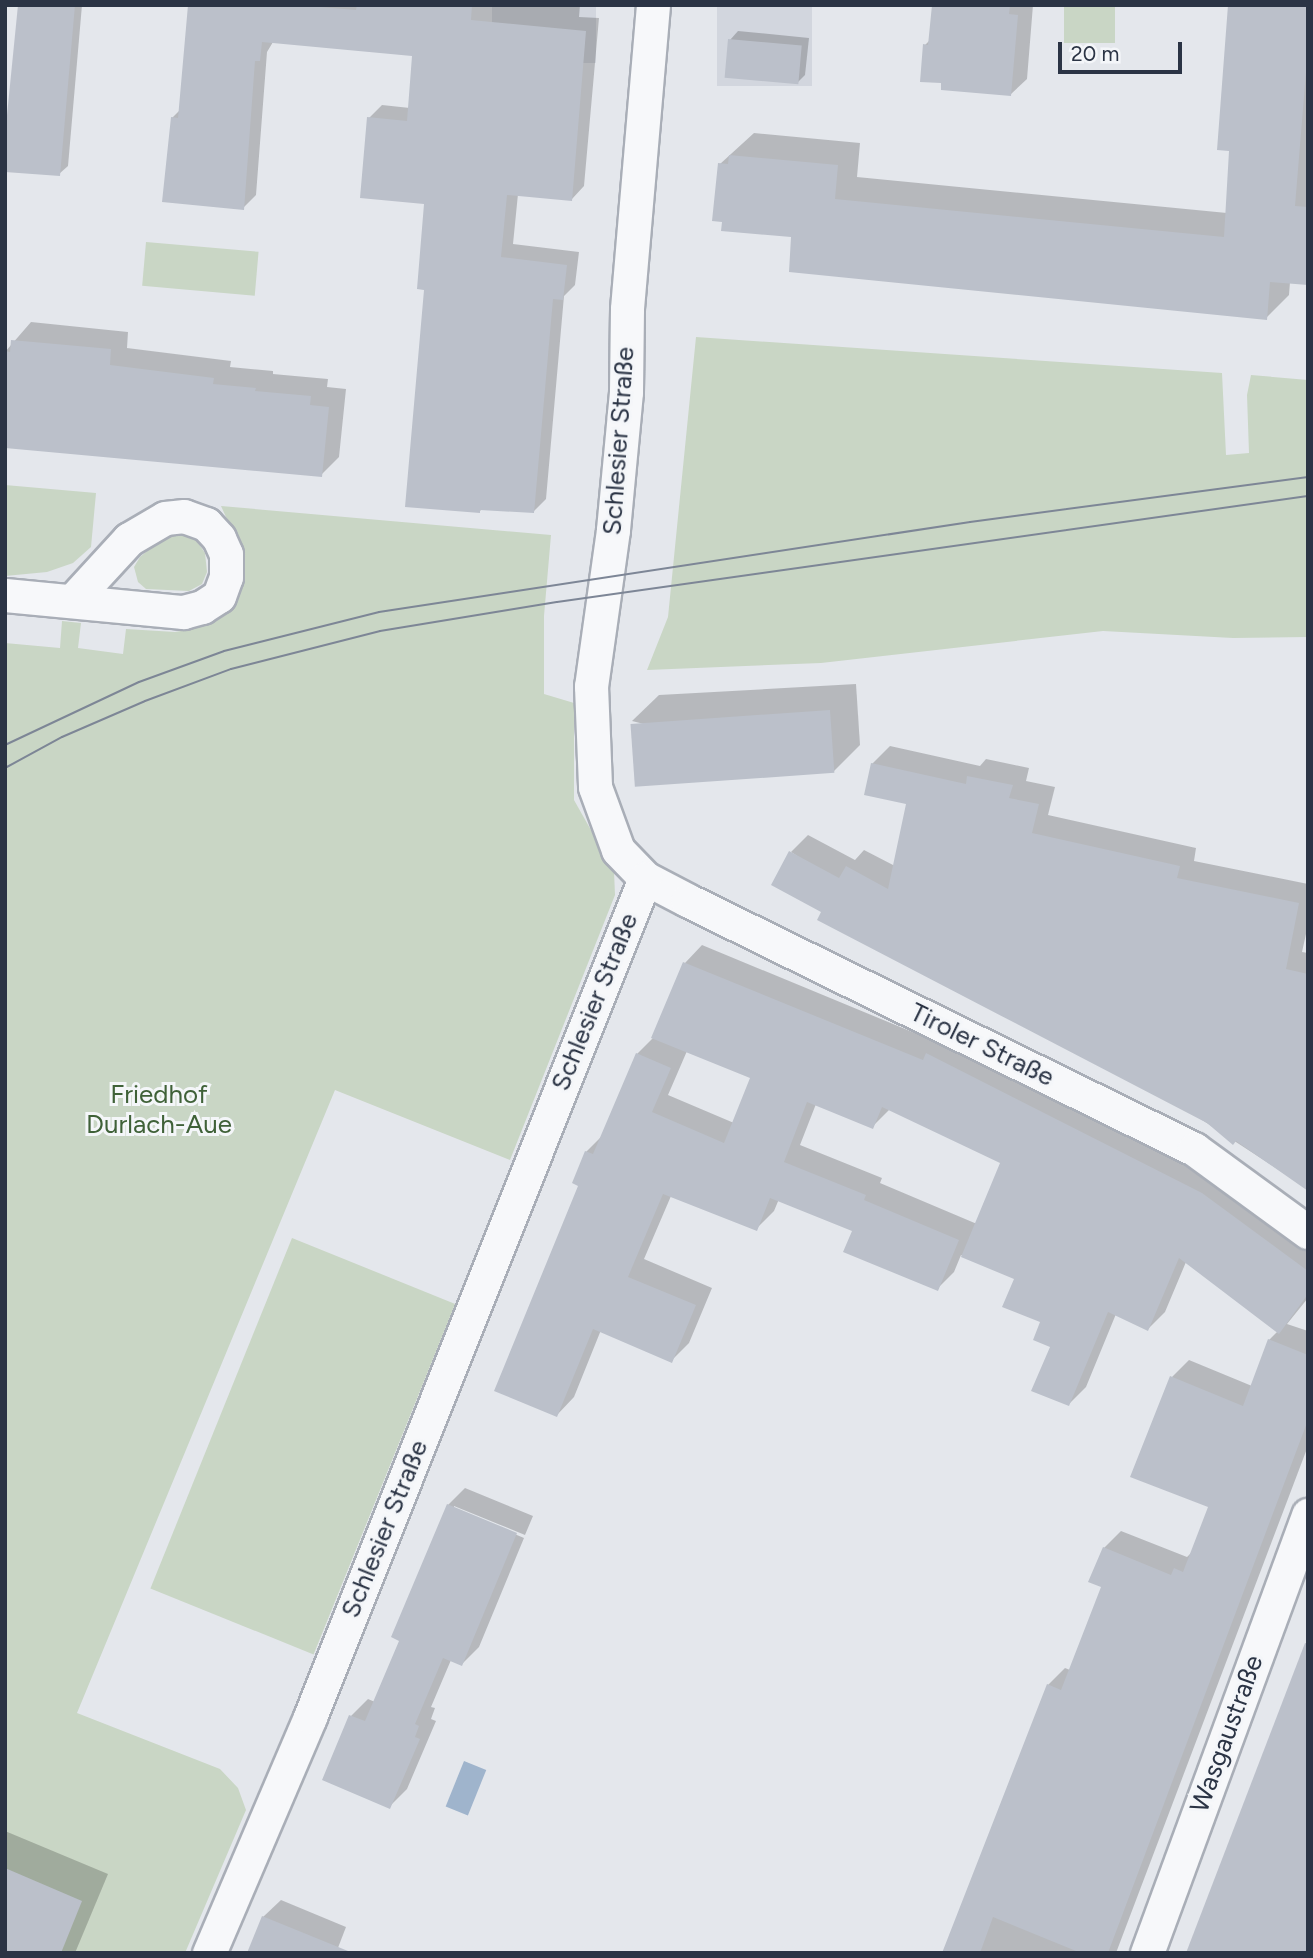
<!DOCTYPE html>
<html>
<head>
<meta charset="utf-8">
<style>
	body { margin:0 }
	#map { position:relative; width:1313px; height:1958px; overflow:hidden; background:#e4e7ec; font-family:Figtree,sans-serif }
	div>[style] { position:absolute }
	.built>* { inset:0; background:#d2d6de; transform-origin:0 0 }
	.green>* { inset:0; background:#c9d6c5; transform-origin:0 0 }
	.water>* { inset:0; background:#9fb4cc; transform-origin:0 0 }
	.shadow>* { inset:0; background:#0003 }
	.building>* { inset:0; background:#bbc0ca; transform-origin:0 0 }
	.roads { filter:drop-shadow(2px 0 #a9aeb7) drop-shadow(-2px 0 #a9aeb7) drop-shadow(0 2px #a9aeb7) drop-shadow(0 -2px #a9aeb7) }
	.minor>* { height:33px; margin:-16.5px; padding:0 16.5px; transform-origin:16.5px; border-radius:16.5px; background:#f7f8fa }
	.tram>* { height:2px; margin:-1px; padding:0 1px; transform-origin:1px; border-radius:1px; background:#7d8696 }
	span { translate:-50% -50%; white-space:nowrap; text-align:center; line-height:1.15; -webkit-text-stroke:6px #f4f6f9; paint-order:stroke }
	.street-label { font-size:26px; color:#2b3445 }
	.park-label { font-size:26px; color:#3f6138 }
	.frame { position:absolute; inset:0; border:7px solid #2b3445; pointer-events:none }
	.scale { position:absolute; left:1058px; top:42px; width:124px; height:32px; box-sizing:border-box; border:4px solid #2b3445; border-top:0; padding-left:9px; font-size:21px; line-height:24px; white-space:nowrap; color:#2b3445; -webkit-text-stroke:5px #f4f6f9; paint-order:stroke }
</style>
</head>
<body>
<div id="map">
	<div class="built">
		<i style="left:492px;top:5px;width:104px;height:58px"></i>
		<i style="left:717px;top:5px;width:95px;height:81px"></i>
	</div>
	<div class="green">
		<i style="left:1064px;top:5px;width:51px;height:38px"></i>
		<i style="left:146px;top:242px;width:113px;height:44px;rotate:5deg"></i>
		<i style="clip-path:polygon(696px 337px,1222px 373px,1226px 455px,1249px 453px,1247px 395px,1251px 375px,1308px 380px,1308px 637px,1233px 638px,1103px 631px,821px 663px,647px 670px,668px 617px)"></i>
		<i style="clip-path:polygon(5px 485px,96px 493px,91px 547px,73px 563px,47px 572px,5px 576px)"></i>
		<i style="clip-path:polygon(221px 506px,551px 535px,544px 616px,544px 694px,574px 703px,574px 800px,614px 871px,615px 895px,510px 1160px,335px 1090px,77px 1713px,220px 1769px,238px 1788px,246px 1810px,185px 1953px,5px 1953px,5px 643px,60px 648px,62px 621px,81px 623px,78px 648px,123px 654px,126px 629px,175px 632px,197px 628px,219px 618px,234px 599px,241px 550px)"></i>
		<i style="clip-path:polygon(175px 534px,187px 535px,197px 541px,205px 553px,207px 572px,202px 584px,189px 591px,146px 589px,138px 582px,134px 567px,140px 557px,162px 538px)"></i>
		<i style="left:292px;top:1238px;width:176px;height:378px;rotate:22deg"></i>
	</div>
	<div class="water">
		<i style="left:464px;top:1761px;width:24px;height:49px;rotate:22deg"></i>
	</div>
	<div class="shadow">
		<i style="clip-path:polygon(19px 5px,82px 5px,68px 166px,59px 174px)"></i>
		<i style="clip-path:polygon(190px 5px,580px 5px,579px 17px,599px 18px,584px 186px,572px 199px,518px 194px,513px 244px,579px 252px,575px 285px,564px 296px,546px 499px,533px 512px,483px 508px,479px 512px,426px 288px,426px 202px,369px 118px,382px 105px,410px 108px,414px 54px,273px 42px,267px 52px,256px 195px,243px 208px,172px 118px,180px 110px)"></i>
		<i style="clip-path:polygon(933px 5px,1033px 5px,1027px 79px,1011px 94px,943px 81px,925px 45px,930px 40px)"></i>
		<i style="clip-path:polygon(1308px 5px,1308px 283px,1290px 282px,1289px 295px,1266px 318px,793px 236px,720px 164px,754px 133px,860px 143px,857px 177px,1227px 213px)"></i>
		<i style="clip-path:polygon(738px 31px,809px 38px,805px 75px,797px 83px,730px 40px)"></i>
		<i style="clip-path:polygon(31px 322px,128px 332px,127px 348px,231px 361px,230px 367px,273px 371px,273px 374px,328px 379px,327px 387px,346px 389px,339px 457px,321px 475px,5px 352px)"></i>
		<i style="clip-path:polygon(856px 684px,860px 745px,833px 772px,632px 721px,659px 695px)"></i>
		<i style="clip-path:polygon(890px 746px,980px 766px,986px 759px,1029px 768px,1026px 781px,1055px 787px,1048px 815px,1196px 848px,1194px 861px,1308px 884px,1308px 925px,1302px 952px,1308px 953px,1308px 1189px,791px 852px,808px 835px,855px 860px,864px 850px,895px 866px,908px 803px,872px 764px)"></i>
		<i style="clip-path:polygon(evenodd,702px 945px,939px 1043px,945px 1037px,1219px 1176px,1308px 1241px,1308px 1298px,1287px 1324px,1308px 1331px,1308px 1446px,1116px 1953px,945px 1953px,1048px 1685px,1065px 1668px,1070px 1670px,1103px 1586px,1104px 1548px,1121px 1531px,1187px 1557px,1192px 1552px,1210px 1506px,1172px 1377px,1189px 1360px,1252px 1386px,1269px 1340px,1278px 1331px,1186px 1262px,1165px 1312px,1148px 1329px,1116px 1314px,1086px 1387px,1069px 1404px,1042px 1321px,1016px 1278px,961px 1255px,954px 1272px,937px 1289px,854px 1230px,779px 1199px,774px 1211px,756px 1229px,671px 1196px,644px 1259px,712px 1288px,689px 1343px,671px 1361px,601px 1330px,574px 1397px,557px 1415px,586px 1152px,602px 1136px,637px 1054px,654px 1037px,685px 963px,702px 945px,687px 1051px,752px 1077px,734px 1123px,668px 1095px,687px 1051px,702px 945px,816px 1104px,872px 1127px,891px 1108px,1003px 1162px,977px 1224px,880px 1183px,882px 1178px,800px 1145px,816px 1104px)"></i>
		<i style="clip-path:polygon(465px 1488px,533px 1516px,525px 1535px,454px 1506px,454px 1509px,524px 1538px,479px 1647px,462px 1664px,451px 1660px,431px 1707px,435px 1708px,431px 1719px,436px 1721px,407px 1789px,390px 1806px,351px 1716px,368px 1699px,375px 1702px,401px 1640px,448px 1505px)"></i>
		<i style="clip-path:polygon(5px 1831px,108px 1874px,75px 1953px,5px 1953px)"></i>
		<i style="clip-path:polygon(281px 1900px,346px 1927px,336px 1953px,263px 1917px)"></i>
	</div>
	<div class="building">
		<i style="clip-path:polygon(18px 5px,75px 5px,60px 176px,5px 172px,5px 135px)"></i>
		<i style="clip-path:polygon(188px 5px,297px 5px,356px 10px,357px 5px,472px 5px,471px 20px,586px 31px,572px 201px,507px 195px,501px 257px,567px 265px,563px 300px,553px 299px,534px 513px,480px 510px,480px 513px,405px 507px,424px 290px,417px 289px,424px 204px,360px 198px,367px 117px,407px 121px,412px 56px,262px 42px,260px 61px,255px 61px,244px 210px,162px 202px,171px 117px,178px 118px)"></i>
		<i style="clip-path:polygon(932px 5px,1010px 5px,1009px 14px,1018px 15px,1011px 96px,941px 90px,941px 83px,920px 82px,923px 44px,928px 45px)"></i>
		<i style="clip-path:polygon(1228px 5px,1308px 5px,1308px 48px,1295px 206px,1308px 207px,1308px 285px,1270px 282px,1267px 320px,789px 272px,791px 237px,721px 231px,722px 222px,712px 221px,718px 163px,728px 164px,729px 155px,838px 165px,835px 199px,1224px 237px,1229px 151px,1217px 150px)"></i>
		<i style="left:728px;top:39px;width:74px;height:39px;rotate:5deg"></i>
		<i style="clip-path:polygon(11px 340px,111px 349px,110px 365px,214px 378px,213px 384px,256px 388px,255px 391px,311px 396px,310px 405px,329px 407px,322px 477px,5px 448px,5px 351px,10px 352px)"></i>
		<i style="left:830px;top:710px;width:63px;height:200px;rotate:86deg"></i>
		<i style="clip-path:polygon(871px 763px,966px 784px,967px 776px,1013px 785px,1009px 798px,1039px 804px,1032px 833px,1180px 866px,1177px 878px,1299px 903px,1286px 969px,1308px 974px,1308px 1191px,1236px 1141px,1233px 1145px,1207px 1123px,817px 920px,821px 912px,771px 885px,789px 851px,839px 878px,846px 866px,888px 889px,906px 804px,864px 795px)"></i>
		<i style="clip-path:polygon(683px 962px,923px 1060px,926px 1053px,1202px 1193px,1308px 1271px,1308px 1294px,1279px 1334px,1179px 1258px,1148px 1331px,1108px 1312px,1069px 1406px,1031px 1391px,1050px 1347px,1033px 1340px,1040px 1322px,1002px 1307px,1014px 1279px,961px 1257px,1000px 1163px,882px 1107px,873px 1129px,807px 1102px,784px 1162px,866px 1195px,864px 1200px,959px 1240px,938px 1291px,843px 1252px,852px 1231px,770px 1198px,757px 1231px,663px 1194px,628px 1277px,696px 1305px,672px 1363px,593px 1329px,557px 1417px,494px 1391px,578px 1186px,572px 1183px,585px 1151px,593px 1154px,636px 1053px,671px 1068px,652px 1112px,724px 1143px,750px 1078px,651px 1038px)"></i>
		<i style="clip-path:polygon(1268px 1339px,1308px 1355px,1308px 1420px,1108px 1953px,1081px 1953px,993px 1917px,980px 1953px,942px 1953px,1047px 1684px,1061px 1690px,1101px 1587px,1088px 1582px,1103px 1547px,1171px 1575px,1174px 1568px,1183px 1572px,1208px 1507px,1130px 1477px,1170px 1376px,1243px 1406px)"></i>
		<i style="clip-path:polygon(447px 1504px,517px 1533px,462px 1666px,443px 1658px,415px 1724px,419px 1726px,415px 1737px,420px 1739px,390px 1809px,322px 1780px,349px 1715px,365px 1721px,399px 1641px,391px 1637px)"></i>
		<i style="clip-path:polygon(1305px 1643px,1308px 1644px,1308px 1953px,1186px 1953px)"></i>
		<i style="clip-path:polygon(5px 1868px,82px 1901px,61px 1953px,5px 1953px)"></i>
		<i style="clip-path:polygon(262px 1916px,348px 1951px,348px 1953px,247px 1953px)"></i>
	</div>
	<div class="roads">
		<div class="minor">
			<i style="left:653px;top:5px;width:305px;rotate:94.9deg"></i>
			<i style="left:627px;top:309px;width:83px;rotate:90.7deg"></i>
			<i style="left:626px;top:392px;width:139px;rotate:95.4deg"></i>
			<i style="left:613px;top:530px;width:158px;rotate:98deg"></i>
			<i style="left:591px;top:686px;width:101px;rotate:87.7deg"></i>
			<i style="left:595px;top:787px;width:67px;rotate:69.9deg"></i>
			<i style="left:618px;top:850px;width:39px;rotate:46deg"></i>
			<i style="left:645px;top:878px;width:47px;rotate:27.6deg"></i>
			<i style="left:687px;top:900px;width:565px;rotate:26.16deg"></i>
			<i style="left:1194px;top:1149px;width:141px;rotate:36.1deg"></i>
			<i style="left:5px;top:595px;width:179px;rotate:5.5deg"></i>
			<i style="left:183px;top:612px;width:20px;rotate:-15deg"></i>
			<i style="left:202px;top:607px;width:20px;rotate:-33deg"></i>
			<i style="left:219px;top:596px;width:20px;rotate:-70deg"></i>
			<i style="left:226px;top:577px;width:23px;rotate:-90deg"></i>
			<i style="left:226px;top:554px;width:17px;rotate:-114deg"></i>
			<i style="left:219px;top:538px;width:19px;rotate:-133deg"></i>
			<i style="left:206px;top:524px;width:23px;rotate:-160deg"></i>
			<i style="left:184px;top:516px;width:19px;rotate:174deg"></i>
			<i style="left:165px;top:518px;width:42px;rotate:149.7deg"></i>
			<i style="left:129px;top:539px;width:84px;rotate:132.6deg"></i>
			<i style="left:209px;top:1953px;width:257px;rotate:-66.8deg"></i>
			<i style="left:310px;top:1717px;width:903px;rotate:-68.23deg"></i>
			<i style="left:1147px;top:1953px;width:467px;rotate:-69.8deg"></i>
		</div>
	</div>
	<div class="tram">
		<i style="left:5px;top:745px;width:148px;rotate:-25.2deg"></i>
		<i style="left:139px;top:682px;width:90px;rotate:-20deg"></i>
		<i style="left:224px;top:651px;width:160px;rotate:-14.1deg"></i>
		<i style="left:379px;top:612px;width:598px;rotate:-8.66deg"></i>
		<i style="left:970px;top:522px;width:341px;rotate:-7.6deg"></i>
		<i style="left:5px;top:768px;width:65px;rotate:-28.5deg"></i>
		<i style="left:62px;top:737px;width:90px;rotate:-23.4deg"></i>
		<i style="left:145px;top:701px;width:92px;rotate:-20.4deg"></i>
		<i style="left:231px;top:669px;width:154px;rotate:-14.3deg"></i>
		<i style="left:380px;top:631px;width:179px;rotate:-9.3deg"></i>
		<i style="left:557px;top:602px;width:758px;rotate:-8.03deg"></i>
	</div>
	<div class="street-label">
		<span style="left:619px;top:441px;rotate:-86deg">Schlesier Straße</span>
		<span style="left:595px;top:1002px;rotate:-68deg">Schlesier Straße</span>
		<span style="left:982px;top:1045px;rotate:26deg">Tiroler Straße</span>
		<span style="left:385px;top:1529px;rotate:-68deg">Schlesier Straße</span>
		<span style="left:1227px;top:1734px;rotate:-70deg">Wasgaustraße</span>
	</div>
	<div class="park-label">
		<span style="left:159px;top:1110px">Friedhof<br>Durlach-Aue</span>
	</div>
	<div class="frame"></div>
	<div class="scale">20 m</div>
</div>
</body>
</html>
